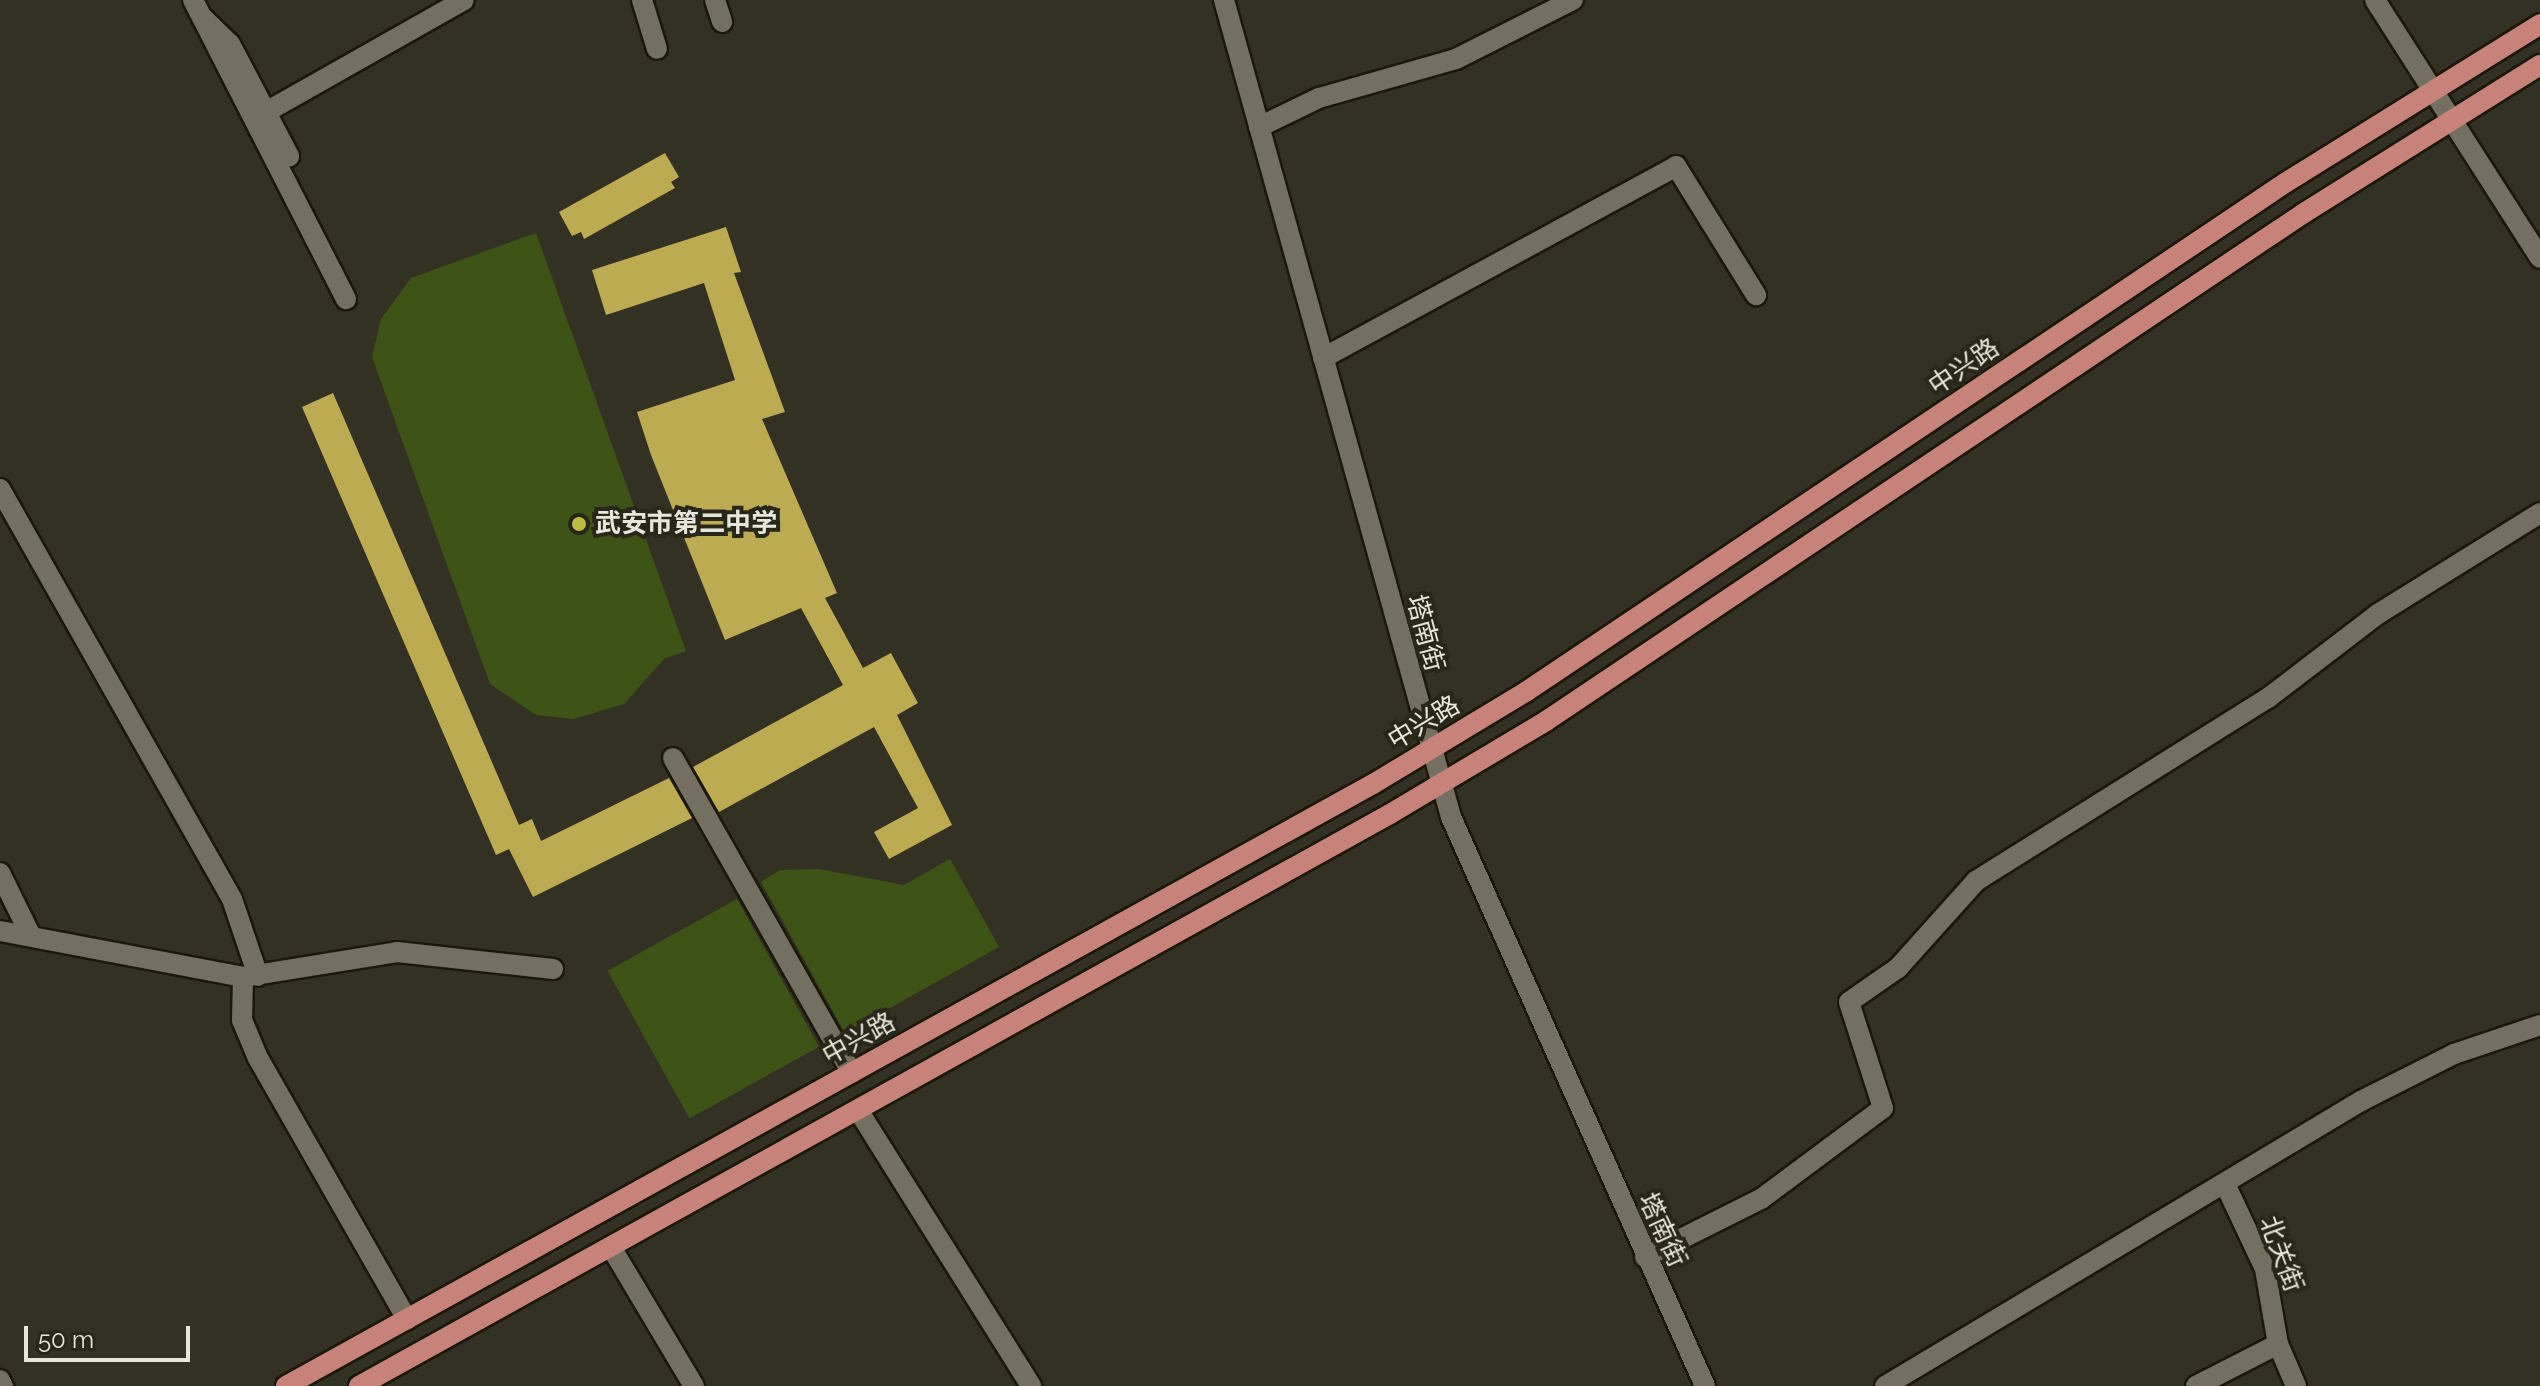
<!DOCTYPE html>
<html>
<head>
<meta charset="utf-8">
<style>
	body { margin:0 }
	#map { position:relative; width:2540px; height:1386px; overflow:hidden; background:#333123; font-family:Raleway,"Noto Sans SC",sans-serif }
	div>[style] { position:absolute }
	.green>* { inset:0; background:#3e5416; transform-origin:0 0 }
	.building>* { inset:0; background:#bdab51 }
	.roads { filter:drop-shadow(2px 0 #1b180b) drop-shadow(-2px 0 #1b180b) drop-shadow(0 2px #1b180b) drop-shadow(0 -2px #1b180b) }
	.minor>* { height:20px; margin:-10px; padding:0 10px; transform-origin:10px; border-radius:10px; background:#737061 }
	.major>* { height:20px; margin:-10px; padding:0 10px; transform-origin:10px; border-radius:10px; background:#c7837a }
	.dots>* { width:22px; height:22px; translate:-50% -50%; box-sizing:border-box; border:4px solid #292719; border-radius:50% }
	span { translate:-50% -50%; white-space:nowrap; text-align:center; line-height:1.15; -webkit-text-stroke:8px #292719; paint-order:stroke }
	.street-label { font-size:26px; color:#e7e6dd }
	.poi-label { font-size:26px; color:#e7e6dd; font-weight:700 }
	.left { translate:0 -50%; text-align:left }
	.scale { position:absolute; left:24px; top:1326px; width:166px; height:36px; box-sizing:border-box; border:4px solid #e7e6dd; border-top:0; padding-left:10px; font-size:24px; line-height:28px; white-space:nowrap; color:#e7e6dd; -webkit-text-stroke:6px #292719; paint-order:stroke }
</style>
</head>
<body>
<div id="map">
	<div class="green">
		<i style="clip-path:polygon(536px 233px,686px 651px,664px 659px,624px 704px,574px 719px,536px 715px,490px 684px,372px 357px,381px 319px,411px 278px)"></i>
		<i style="clip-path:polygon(950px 859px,999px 947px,845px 1033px,761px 882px,780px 870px,819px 869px,904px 885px)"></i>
		<i style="left:737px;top:899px;width:169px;height:148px;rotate:61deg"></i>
	</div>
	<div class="building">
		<i style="clip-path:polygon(665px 153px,679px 177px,671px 182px,675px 188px,584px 239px,581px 232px,572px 236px,559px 212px)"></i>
		<i style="clip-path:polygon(726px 227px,741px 272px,734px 273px,785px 412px,762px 419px,837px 593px,825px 598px,863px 668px,891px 653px,918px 703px,897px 715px,952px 825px,889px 859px,874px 832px,918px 808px,874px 727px,719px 812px,693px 767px,843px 685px,801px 608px,725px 640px,651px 455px,637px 412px,735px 380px,704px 283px,606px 315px,592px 270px)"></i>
		<i style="clip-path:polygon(333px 393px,519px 825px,532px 819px,541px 841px,669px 778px,692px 818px,533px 897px,509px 849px,496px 855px,302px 407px)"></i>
	</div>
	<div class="roads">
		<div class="minor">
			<i style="left:193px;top:0;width:336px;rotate:62.9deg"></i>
			<i style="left:642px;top:0;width:51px;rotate:73deg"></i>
			<i style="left:715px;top:0;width:23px;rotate:72deg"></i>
			<i style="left:1224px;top:0;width:848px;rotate:74.47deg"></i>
			<i style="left:1451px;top:817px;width:623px;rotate:65.94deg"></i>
			<i style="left:2375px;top:0;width:306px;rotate:57.4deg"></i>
			<i style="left:203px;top:18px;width:37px;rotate:44deg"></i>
			<i style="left:230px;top:44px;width:127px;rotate:62.2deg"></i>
			<i style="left:266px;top:112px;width:227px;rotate:-29.5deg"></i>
			<i style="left:1259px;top:127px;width:67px;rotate:-25.8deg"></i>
			<i style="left:1319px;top:98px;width:142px;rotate:-15.9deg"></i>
			<i style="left:1456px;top:59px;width:131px;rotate:-26.8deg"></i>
			<i style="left:1323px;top:358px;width:402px;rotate:-28.5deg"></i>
			<i style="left:1676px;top:166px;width:152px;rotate:58.2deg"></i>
			<i style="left:0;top:489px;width:471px;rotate:60.5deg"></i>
			<i style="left:232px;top:899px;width:81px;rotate:71.3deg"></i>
			<i style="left:673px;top:758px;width:362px;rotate:60.4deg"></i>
			<i style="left:0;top:873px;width:70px;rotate:63.8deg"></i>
			<i style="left:0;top:931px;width:247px;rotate:10.7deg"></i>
			<i style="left:243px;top:977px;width:156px;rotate:-9.2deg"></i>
			<i style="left:397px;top:952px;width:157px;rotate:6.2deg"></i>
			<i style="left:243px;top:977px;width:43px;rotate:91.3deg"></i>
			<i style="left:242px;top:1020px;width:41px;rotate:67.2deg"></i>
			<i style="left:258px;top:1058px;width:301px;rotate:60.3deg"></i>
			<i style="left:858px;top:1110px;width:326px;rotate:57.9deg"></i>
			<i style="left:2226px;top:1186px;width:92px;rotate:64.8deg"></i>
			<i style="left:2265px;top:1269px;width:76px;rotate:80.2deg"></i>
			<i style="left:2278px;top:1344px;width:46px;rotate:66.8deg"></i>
			<i style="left:611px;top:1247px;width:162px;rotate:59.2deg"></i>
			<i style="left:1645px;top:1257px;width:130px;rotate:-26.6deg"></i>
			<i style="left:1761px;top:1199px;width:152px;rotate:-36.7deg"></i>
			<i style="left:1883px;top:1108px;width:111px;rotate:-107.8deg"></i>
			<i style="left:1849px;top:1002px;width:60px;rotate:-34.8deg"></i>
			<i style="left:1898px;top:968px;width:117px;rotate:-48.1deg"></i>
			<i style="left:1976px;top:881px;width:345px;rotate:-32.1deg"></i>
			<i style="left:2268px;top:698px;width:138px;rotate:-37.4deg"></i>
			<i style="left:2378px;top:614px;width:191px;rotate:-31.9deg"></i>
			<i style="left:0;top:1380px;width:7px;rotate:63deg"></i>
			<i style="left:1885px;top:1386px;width:555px;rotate:-30.91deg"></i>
			<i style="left:2361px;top:1101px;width:104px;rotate:-26.8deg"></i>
			<i style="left:2454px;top:1054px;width:91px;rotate:-18.6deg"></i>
			<i style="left:2196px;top:1386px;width:92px;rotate:-27.1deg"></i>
		</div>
		<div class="major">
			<i style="left:286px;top:1386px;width:1243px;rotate:-28.98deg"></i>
			<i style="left:1373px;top:784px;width:180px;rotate:-31.1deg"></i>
			<i style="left:1527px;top:691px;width:912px;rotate:-33.83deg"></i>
			<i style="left:2285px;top:183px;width:301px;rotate:-31.9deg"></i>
			<i style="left:359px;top:1386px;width:1179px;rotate:-29.02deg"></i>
			<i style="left:1390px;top:814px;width:182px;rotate:-30.8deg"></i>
			<i style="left:1546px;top:721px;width:912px;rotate:-33.83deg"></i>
			<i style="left:2304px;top:213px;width:279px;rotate:-32.1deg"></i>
		</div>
	</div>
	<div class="dots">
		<i style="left:579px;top:524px;background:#bdbf43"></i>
	</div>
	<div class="street-label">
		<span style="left:1964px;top:367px;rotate:-34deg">中兴路</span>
		<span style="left:1425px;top:633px;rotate:75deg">塔南街</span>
		<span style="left:1424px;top:723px;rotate:-31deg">中兴路</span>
		<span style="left:859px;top:1039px;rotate:-29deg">中兴路</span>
		<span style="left:1662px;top:1230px;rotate:65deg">塔南街</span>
		<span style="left:2281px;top:1254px;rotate:70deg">北关街</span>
	</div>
	<div class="poi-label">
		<span class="left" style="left:595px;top:524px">武安市第二中学</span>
	</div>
	<div class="scale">50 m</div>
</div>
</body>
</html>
